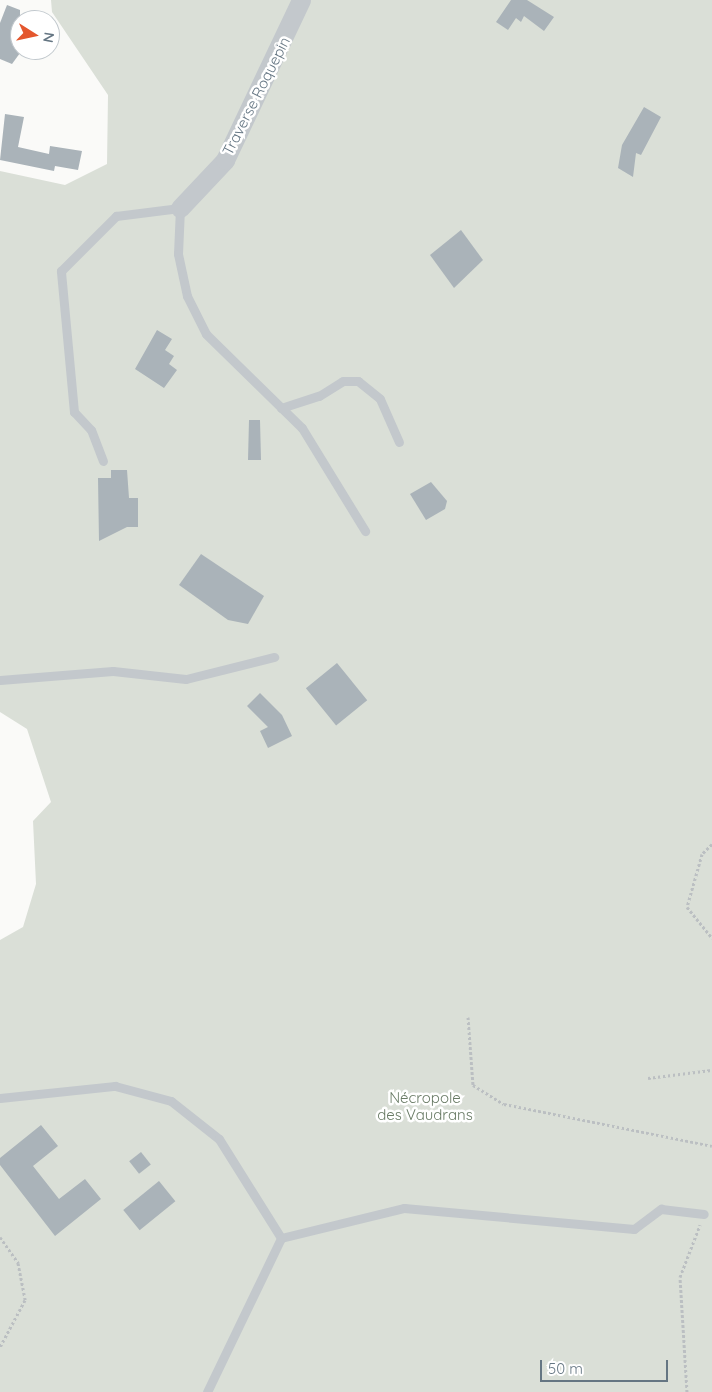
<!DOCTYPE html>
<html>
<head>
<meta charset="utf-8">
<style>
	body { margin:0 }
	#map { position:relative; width:712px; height:1392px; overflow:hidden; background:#fafaf8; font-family:Quicksand,sans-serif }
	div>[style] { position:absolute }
	.green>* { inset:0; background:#dadfd7 }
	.building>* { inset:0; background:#aab3b9; transform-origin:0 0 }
	.path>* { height:3px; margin-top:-1.5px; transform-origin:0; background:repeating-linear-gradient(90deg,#bbbfc2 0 2.5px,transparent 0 5px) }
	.service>* { height:9px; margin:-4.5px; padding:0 4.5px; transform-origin:4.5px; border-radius:4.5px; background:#c3c8cc }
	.minor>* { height:19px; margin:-9.5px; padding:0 9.5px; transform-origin:9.5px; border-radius:9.5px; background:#c3c8cc }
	span { translate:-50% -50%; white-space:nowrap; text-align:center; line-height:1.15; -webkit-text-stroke:5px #fff; paint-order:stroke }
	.street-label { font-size:15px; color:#657683 }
	.park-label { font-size:15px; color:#687a64 }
	.north { position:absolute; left:10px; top:10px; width:50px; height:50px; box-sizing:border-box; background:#fff; border:1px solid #c1c8cd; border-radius:50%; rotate:100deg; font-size:14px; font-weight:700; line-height:20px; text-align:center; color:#657683 }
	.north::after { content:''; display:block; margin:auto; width:18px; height:22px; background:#e4572e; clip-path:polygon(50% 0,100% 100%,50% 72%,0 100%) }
	.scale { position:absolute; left:540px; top:1360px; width:128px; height:22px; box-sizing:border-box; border:2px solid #657683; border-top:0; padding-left:6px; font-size:15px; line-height:18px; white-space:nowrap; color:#657683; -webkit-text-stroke:4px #fff; paint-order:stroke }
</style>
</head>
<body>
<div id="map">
	<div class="green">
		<i style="clip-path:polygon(51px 0,712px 0,712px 1392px,0 1392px,0 940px,23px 927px,36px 884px,33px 821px,51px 802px,27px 729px,0 712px,0 171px,65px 185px,107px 164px,108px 95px,52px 12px)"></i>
	</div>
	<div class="building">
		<i style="clip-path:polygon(511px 0,527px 0,554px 17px,544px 31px,524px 16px,521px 22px,516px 18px,508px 30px,496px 22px)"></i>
		<i style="clip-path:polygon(7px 5px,20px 10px,20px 53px,12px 64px,0 59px,0 23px)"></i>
		<i style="clip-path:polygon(644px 107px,661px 117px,641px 155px,636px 153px,633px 177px,618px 168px,622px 145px)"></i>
		<i style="clip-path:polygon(5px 114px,24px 117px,18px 147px,49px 154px,50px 146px,82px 151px,78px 170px,55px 166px,54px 171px,0 160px)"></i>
		<i style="clip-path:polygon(461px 230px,483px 260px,454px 288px,430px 255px)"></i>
		<i style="clip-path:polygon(157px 330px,172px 339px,165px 350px,174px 356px,169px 364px,177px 370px,164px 388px,135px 369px)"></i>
		<i style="clip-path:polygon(249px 420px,260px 420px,261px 460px,248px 460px)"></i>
		<i style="clip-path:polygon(111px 470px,127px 470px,129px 498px,138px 498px,138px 527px,127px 527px,99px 541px,98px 478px,111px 478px)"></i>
		<i style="clip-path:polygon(431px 482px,447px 501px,445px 509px,426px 520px,410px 494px)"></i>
		<i style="clip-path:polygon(201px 554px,264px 596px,248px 624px,228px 620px,179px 585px)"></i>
		<i style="left:337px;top:663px;width:48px;height:40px;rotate:51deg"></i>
		<i style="clip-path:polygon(260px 693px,282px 715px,292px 736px,268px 748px,260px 731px,268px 727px,247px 706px)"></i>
		<i style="clip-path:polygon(41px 1125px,58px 1146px,33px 1166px,59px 1199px,85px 1179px,101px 1199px,55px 1236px,0 1165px,0 1158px)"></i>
		<i style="left:141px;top:1152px;width:16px;height:15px;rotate:52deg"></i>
		<i style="left:159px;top:1181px;width:26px;height:46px;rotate:51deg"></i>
	</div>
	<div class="path">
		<i style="left:712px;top:844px;width:14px;rotate:135deg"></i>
		<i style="left:702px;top:854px;width:55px;rotate:105.8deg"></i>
		<i style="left:687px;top:907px;width:40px;rotate:51deg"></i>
		<i style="left:468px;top:1017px;width:68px;rotate:85.8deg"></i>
		<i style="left:473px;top:1085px;width:36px;rotate:32deg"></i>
		<i style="left:504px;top:1104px;width:212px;rotate:11.4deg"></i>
		<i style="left:648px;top:1078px;width:64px;rotate:-7.1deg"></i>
		<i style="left:0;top:1237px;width:32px;rotate:55deg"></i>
		<i style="left:18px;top:1263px;width:38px;rotate:79deg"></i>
		<i style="left:25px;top:1300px;width:53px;rotate:118deg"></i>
		<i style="left:687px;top:1392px;width:115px;rotate:-93.5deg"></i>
		<i style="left:680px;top:1277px;width:56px;rotate:-69deg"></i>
	</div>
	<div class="service">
		<i style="left:281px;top:408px;width:40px;rotate:-18deg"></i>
		<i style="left:319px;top:396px;width:28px;rotate:-32deg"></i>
		<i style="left:343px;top:381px;width:15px"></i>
		<i style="left:358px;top:381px;width:28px;rotate:39deg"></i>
		<i style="left:380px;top:399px;width:47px;rotate:66.2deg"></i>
		<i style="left:103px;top:461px;width:33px;rotate:-111deg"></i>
		<i style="left:91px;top:430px;width:25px;rotate:-133deg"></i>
		<i style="left:74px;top:412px;width:142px;rotate:-95.3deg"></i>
		<i style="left:61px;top:271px;width:78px;rotate:-45deg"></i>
		<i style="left:116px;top:216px;width:64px;rotate:-7.1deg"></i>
		<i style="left:180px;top:208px;width:46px;rotate:92.5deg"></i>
		<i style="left:178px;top:254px;width:43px;rotate:77.9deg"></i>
		<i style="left:187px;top:296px;width:42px;rotate:63.4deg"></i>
		<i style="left:206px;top:334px;width:134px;rotate:44.4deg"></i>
		<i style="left:302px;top:428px;width:121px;rotate:58.5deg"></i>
		<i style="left:0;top:680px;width:113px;rotate:-4.6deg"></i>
		<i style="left:113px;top:671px;width:73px;rotate:6.3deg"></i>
		<i style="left:186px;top:679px;width:91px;rotate:-14deg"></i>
		<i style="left:0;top:1098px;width:116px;rotate:-6deg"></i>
		<i style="left:115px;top:1086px;width:58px;rotate:15deg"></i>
		<i style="left:171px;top:1101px;width:61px;rotate:38.4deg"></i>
		<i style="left:219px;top:1139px;width:117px;rotate:57.9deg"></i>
		<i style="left:281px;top:1238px;width:127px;rotate:-13.7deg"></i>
		<i style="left:404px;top:1208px;width:231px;rotate:5.2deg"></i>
		<i style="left:634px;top:1229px;width:34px;rotate:-37deg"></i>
		<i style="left:661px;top:1209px;width:43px;rotate:6.6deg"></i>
		<i style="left:207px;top:1392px;width:171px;rotate:-64.3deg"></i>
	</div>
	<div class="minor">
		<i style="left:180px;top:208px;width:66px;rotate:-46.8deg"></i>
		<i style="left:225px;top:160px;width:177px;rotate:-64.6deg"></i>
	</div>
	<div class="street-label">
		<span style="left:256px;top:96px;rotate:-63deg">Traverse Roquepin</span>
	</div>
	<div class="park-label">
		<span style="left:425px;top:1106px">Nécropole<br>des Vaudrans</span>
	</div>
	<div class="north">N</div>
	<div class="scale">50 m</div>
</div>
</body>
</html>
